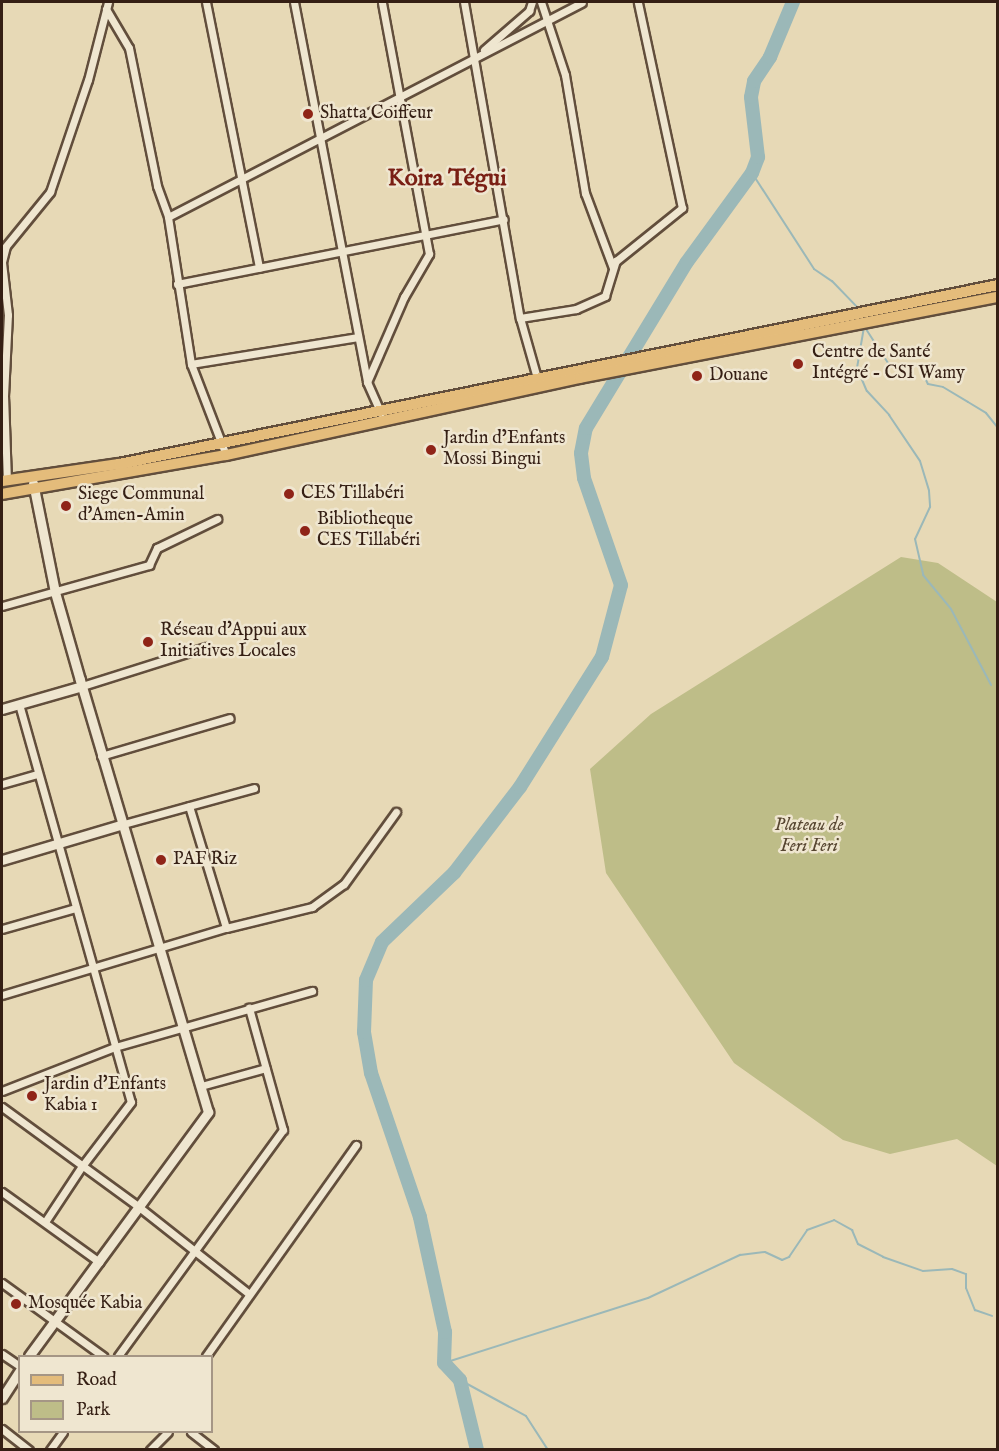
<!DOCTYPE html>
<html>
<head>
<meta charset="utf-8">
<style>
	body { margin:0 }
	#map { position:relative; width:999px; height:1451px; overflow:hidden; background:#e7d9b6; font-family:"IM FELL English",serif }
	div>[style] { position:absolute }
	.green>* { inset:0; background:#bebd88 }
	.stream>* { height:2px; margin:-1px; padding:0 1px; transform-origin:1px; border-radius:1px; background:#9bb8b8 }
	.river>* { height:14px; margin:-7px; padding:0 7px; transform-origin:7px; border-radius:7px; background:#9bb8b8 }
	.roads { filter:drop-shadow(2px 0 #624e3c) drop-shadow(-2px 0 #624e3c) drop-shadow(0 2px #624e3c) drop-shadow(0 -2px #624e3c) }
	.street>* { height:7px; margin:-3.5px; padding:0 3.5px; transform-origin:3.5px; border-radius:3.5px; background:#efe6d0 }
	.secondary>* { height:9px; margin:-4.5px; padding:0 4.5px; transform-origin:4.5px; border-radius:4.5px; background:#efe6d0 }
	.primary>* { height:10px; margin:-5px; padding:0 5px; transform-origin:5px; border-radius:5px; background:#e4bc7b }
	.dots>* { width:16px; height:16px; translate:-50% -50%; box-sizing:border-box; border:3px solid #efe6d0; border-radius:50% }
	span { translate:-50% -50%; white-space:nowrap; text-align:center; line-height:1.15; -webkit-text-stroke:5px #efe6d0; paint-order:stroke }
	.poi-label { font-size:18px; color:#351f14 }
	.left { translate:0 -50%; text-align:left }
	.park-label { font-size:18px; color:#574631; font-style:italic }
	.district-label { font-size:24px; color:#7a1f14; font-weight:700 }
	.frame { position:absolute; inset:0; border:3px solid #351f14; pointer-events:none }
	.legend { position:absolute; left:18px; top:1355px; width:195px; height:78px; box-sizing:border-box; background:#efe6d0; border:2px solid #a59685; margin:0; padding:8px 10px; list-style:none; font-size:18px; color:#351f14 }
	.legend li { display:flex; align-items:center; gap:12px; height:30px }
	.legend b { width:30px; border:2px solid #a59685 }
</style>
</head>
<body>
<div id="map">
	<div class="green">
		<i style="clip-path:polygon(901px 557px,938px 563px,997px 602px,997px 1166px,957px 1139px,890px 1154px,843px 1140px,734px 1063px,606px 873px,590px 769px,651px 714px)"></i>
	</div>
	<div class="stream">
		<i style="left:752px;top:173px;width:114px;rotate:57.1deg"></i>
		<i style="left:814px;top:269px;width:22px;rotate:34deg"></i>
		<i style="left:832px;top:281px;width:37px;rotate:46deg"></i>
		<i style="left:864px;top:326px;width:48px;rotate:57deg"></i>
		<i style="left:890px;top:366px;width:29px;rotate:-2deg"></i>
		<i style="left:919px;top:365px;width:21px;rotate:65deg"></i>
		<i style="left:928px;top:384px;width:15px;rotate:11deg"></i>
		<i style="left:943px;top:387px;width:29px;rotate:31deg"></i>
		<i style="left:968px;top:402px;width:21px;rotate:31deg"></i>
		<i style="left:986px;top:413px;width:19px;rotate:51deg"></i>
		<i style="left:864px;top:327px;width:42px;rotate:99.7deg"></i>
		<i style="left:857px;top:368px;width:25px;rotate:67deg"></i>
		<i style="left:867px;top:391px;width:33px;rotate:47deg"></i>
		<i style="left:889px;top:415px;width:55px;rotate:56deg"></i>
		<i style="left:920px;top:461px;width:31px;rotate:73deg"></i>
		<i style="left:929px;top:491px;width:16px;rotate:86deg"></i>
		<i style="left:930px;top:507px;width:35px;rotate:115deg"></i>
		<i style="left:915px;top:539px;width:37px;rotate:77deg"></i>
		<i style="left:923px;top:575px;width:44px;rotate:50.5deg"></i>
		<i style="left:951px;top:609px;width:86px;rotate:62.2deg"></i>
		<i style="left:444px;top:1363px;width:214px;rotate:-17.7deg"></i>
		<i style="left:648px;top:1298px;width:102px;rotate:-25.1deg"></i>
		<i style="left:740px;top:1255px;width:25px;rotate:-7deg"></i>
		<i style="left:765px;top:1252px;width:19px;rotate:25deg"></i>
		<i style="left:782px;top:1260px;width:8px;rotate:-23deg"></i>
		<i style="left:789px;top:1257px;width:32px;rotate:-56deg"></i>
		<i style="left:807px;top:1230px;width:29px;rotate:-20deg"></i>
		<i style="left:834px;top:1220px;width:21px;rotate:29deg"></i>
		<i style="left:852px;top:1230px;width:15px;rotate:67deg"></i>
		<i style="left:858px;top:1244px;width:28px;rotate:27deg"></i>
		<i style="left:883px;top:1257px;width:42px;rotate:19.3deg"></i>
		<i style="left:923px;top:1271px;width:29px;rotate:-4deg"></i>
		<i style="left:952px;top:1269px;width:15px;rotate:20deg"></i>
		<i style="left:966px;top:1274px;width:14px;rotate:90deg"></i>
		<i style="left:966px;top:1288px;width:24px;rotate:68deg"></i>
		<i style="left:975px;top:1310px;width:18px;rotate:19deg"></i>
		<i style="left:460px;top:1380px;width:75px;rotate:28.6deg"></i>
		<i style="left:526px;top:1416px;width:40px;rotate:57.1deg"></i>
	</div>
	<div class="river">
		<i style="left:477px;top:1450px;width:72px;rotate:-103.7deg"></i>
		<i style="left:460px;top:1380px;width:23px;rotate:-133deg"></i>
		<i style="left:444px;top:1363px;width:31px;rotate:-88deg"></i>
		<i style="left:445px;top:1332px;width:118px;rotate:-102.3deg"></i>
		<i style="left:420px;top:1217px;width:152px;rotate:-108.8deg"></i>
		<i style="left:371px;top:1073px;width:42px;rotate:-99.7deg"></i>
		<i style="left:364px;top:1032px;width:52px;rotate:-87.8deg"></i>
		<i style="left:366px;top:980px;width:41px;rotate:-67.2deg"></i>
		<i style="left:382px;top:942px;width:100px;rotate:-43.8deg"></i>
		<i style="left:454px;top:873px;width:108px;rotate:-52.5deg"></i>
		<i style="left:520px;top:787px;width:154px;rotate:-57.8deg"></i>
		<i style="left:602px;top:657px;width:74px;rotate:-75.2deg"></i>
		<i style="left:621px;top:585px;width:113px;rotate:-109.1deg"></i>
		<i style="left:584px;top:478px;width:25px;rotate:-97deg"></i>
		<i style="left:581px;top:453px;width:25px;rotate:-79deg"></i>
		<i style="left:586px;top:428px;width:194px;rotate:-58.7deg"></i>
		<i style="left:687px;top:262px;width:110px;rotate:-53.9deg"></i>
		<i style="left:752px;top:173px;width:17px;rotate:-69deg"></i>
		<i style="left:758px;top:157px;width:60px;rotate:-96.7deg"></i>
		<i style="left:751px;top:97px;width:16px;rotate:-79deg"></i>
		<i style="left:754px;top:81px;width:29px;rotate:-56deg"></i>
		<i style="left:770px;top:57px;width:60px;rotate:-67.3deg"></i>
	</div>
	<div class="roads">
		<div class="street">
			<i style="left:206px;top:2px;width:271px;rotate:78.7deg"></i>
			<i style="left:294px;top:2px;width:387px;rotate:79.1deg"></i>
			<i style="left:367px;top:382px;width:34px;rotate:66deg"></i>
			<i style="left:464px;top:2px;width:321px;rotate:80deg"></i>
			<i style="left:520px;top:318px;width:62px;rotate:74.2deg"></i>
			<i style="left:541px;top:2px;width:77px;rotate:71.8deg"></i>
			<i style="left:565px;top:75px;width:120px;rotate:80.4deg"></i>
			<i style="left:585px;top:193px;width:80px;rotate:69.5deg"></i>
			<i style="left:106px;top:9px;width:45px;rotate:59.5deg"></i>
			<i style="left:129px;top:48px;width:141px;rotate:78.5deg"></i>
			<i style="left:157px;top:186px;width:33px;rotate:70deg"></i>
			<i style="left:168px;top:217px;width:149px;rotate:81.1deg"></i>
			<i style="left:191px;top:364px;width:97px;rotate:69deg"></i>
			<i style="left:484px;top:50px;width:60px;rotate:-40.9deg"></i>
			<i style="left:529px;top:11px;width:9px;rotate:-72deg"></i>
			<i style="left:168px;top:217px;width:466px;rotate:-27.4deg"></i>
			<i style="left:177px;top:284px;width:333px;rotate:-11.2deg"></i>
			<i style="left:520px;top:318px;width:57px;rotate:-9.1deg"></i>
			<i style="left:576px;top:309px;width:32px;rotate:-24deg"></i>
			<i style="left:605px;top:296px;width:37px;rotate:-73deg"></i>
			<i style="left:616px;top:261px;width:85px;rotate:-38.8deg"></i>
			<i style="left:682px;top:208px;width:211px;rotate:-102.1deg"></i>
			<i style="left:191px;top:364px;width:169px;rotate:-9.2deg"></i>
			<i style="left:367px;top:382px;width:93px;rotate:-66.5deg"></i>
			<i style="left:404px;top:297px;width:50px;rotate:-59.8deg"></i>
			<i style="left:429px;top:254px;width:256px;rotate:-100.6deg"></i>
			<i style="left:7px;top:481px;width:85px;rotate:-92deg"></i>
			<i style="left:4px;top:396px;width:81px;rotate:-87.2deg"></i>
			<i style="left:8px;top:315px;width:53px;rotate:-96.5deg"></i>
			<i style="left:2px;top:262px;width:16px;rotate:-76deg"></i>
			<i style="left:6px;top:246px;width:70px;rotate:-50.8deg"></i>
			<i style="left:50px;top:192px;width:118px;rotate:-71.3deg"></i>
			<i style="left:88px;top:80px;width:81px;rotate:-75.6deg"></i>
			<i style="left:2px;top:606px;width:153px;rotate:-15.6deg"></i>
			<i style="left:149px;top:565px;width:19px;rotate:-65deg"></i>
			<i style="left:157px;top:548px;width:67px;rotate:-25.8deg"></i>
			<i style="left:82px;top:686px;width:130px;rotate:-17.5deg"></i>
			<i style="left:19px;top:704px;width:413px;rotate:74.3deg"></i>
			<i style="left:131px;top:1102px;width:81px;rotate:127.4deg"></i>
			<i style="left:82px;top:1166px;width:67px;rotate:123.5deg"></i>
			<i style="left:101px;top:756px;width:134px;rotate:-16.4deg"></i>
			<i style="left:2px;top:784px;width:37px;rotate:-16deg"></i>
			<i style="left:189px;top:806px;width:127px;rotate:73.1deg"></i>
			<i style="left:120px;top:825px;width:139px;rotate:-15.4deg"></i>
			<i style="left:2px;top:929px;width:76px;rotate:-16deg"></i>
			<i style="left:2px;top:995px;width:234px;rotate:-16.7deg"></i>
			<i style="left:226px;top:928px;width:89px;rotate:-13.7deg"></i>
			<i style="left:312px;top:907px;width:39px;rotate:-36deg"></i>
			<i style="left:344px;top:884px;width:89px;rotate:-54.2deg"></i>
			<i style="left:201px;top:1086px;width:67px;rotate:-15.5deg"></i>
			<i style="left:2px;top:1091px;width:121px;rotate:-21.3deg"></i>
			<i style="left:115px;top:1047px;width:205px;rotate:-15.9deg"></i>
			<i style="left:2px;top:1107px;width:170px;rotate:36.1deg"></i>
			<i style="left:139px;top:1207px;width:140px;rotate:38.3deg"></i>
			<i style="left:2px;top:1192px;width:120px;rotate:35.8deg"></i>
			<i style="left:2px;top:1283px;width:125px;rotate:35.9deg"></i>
			<i style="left:2px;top:1354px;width:22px;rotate:34deg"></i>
			<i style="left:118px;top:1356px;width:280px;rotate:-53.9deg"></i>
			<i style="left:283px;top:1130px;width:127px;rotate:-105.6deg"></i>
			<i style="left:206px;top:1356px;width:259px;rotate:-54.6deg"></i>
			<i style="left:2px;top:1429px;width:34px;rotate:38deg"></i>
			<i style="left:191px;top:1432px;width:29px;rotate:38deg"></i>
			<i style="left:50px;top:1450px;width:22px;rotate:-54deg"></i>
			<i style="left:150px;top:1450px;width:25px;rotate:-45deg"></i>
		</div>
		<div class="secondary">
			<i style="left:2px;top:709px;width:83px;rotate:-16deg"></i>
			<i style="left:2px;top:860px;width:123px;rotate:-16.5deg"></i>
			<i style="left:29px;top:1356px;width:303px;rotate:-53.7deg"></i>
			<i style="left:208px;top:1112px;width:451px;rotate:-106.5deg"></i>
			<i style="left:80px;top:680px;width:91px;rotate:-105.9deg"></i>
			<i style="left:55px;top:592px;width:111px;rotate:-101.4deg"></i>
			<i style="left:2px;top:1398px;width:33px;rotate:-57deg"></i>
		</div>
		<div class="primary">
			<i style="left:2px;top:481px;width:118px;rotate:-8.3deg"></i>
			<i style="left:119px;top:464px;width:897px;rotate:-11.51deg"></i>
			<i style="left:2px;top:494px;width:227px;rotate:-9.9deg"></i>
			<i style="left:226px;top:455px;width:362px;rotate:-12.3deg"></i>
			<i style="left:580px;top:378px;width:426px;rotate:-11deg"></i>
		</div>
	</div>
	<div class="dots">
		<i style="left:308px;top:114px;background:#8f2418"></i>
		<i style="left:798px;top:364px;background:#8f2418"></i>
		<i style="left:697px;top:376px;background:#8f2418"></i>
		<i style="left:431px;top:450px;background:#8f2418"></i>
		<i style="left:289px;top:494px;background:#8f2418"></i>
		<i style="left:66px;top:506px;background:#8f2418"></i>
		<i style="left:305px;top:531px;background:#8f2418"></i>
		<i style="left:148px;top:642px;background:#8f2418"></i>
		<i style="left:161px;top:860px;background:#8f2418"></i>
		<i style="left:32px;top:1096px;background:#8f2418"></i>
		<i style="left:16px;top:1304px;background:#8f2418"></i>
	</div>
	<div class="poi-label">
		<span class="left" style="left:320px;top:114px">Shatta Coiffeur</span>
		<span class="left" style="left:812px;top:364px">Centre de Santé<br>Intégré - CSI Wamy</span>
		<span class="left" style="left:709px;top:376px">Douane</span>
		<span class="left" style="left:443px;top:450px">Jardin d’Enfants<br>Mossi Bingui</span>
		<span class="left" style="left:301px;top:494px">CES Tillabéri</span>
		<span class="left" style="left:78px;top:506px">Siege Communal<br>d'Amen-Amin</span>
		<span class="left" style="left:317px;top:531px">Bibliotheque<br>CES Tillabéri</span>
		<span class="left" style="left:160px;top:642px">Réseau d'Appui aux<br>Initiatives Locales</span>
		<span class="left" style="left:173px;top:860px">PAF Riz</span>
		<span class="left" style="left:44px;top:1096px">Jardin d'Enfants<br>Kabia 1</span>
		<span class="left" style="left:28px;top:1304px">Mosquée Kabia</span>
	</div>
	<div class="park-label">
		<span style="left:809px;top:837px">Plateau de<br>Feri Feri</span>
	</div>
	<div class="district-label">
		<span style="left:447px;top:179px">Koira Tégui</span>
	</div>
	<div class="frame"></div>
	<ul class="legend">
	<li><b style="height:8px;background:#e4bc7b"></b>Road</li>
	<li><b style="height:16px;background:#bebd88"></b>Park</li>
	</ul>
</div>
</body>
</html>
